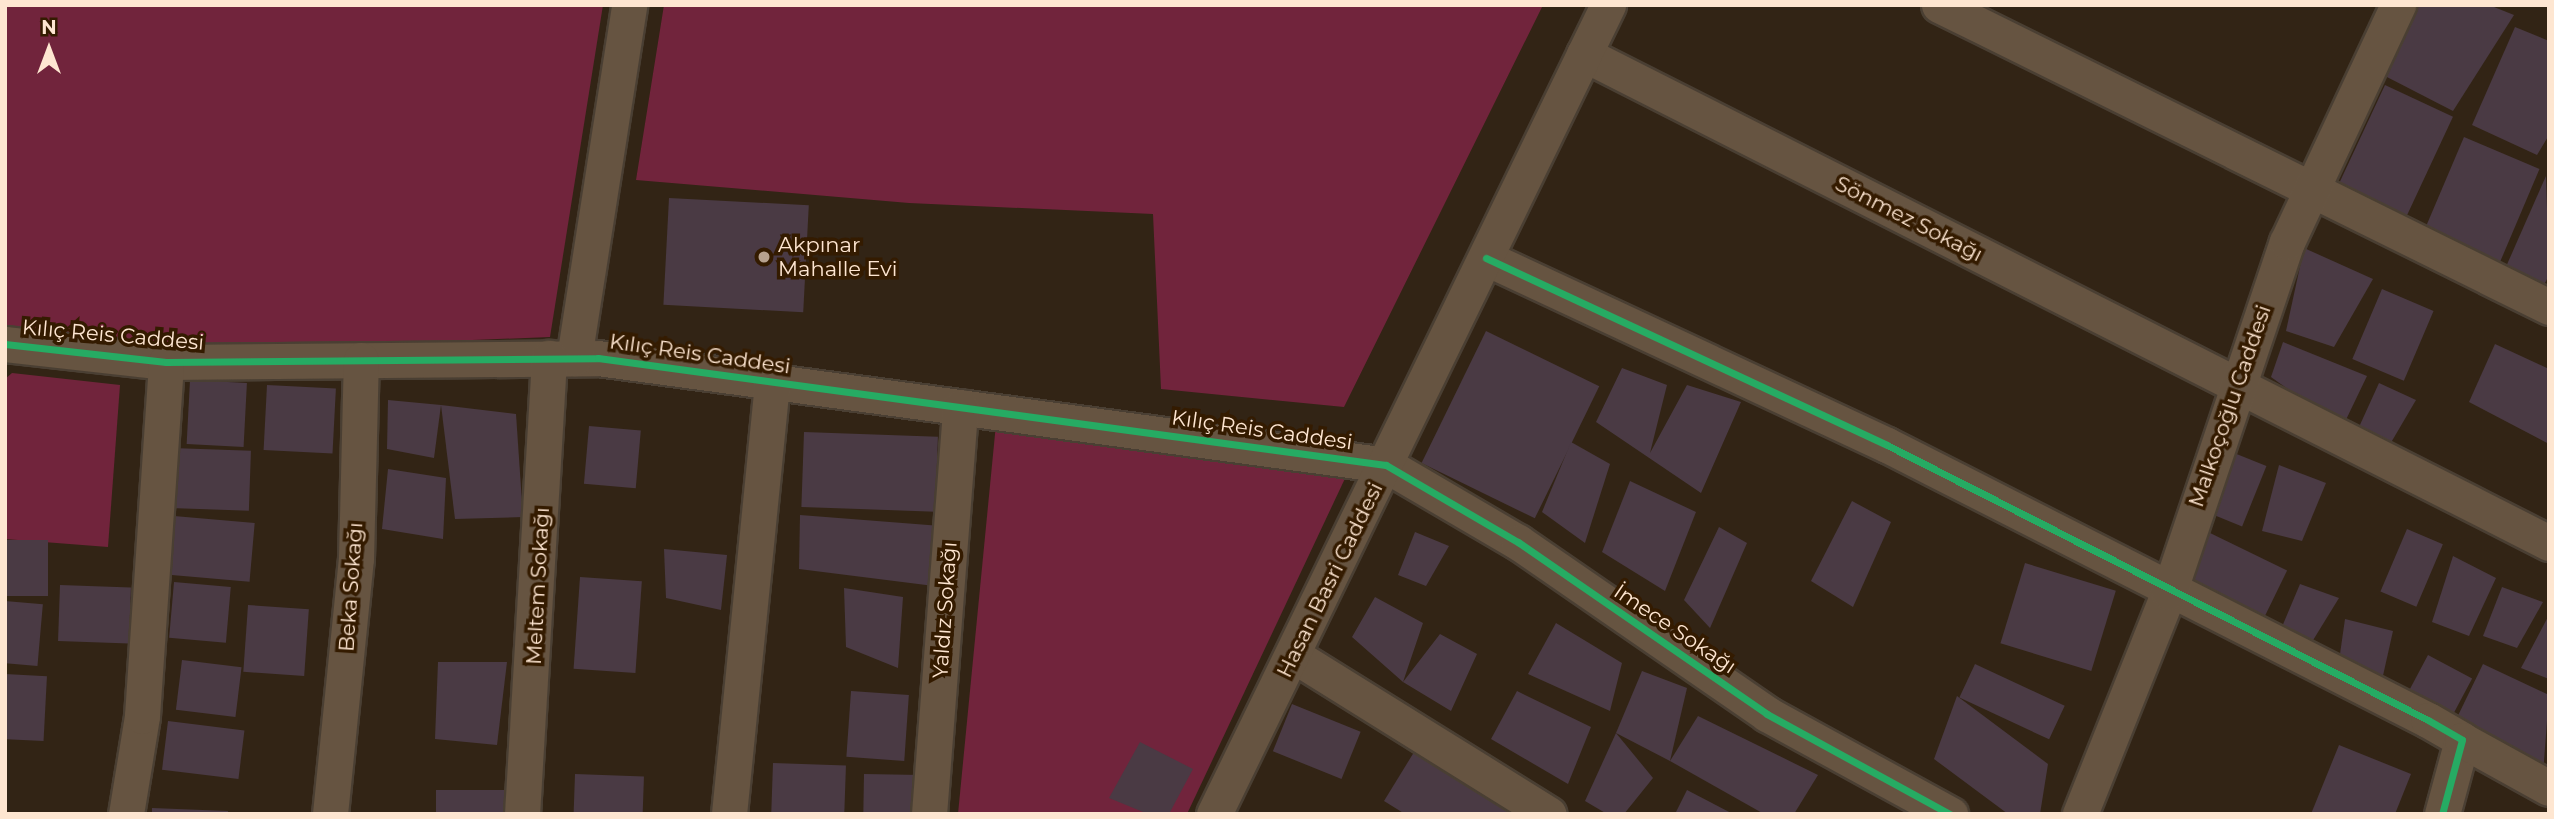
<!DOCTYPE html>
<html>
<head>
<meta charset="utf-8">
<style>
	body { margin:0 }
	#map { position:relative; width:2554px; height:819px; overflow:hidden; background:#322415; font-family:Montserrat,sans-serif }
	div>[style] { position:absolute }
	.green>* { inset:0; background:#71243c }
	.building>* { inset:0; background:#4a3a44; transform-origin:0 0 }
	.roads { filter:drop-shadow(2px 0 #4a3f33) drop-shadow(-2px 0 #4a3f33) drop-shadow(0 2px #4a3f33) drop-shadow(0 -2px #4a3f33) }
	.street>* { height:35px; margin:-17.5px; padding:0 17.5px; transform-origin:17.5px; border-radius:17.5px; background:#665441 }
	.cycleway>* { height:7px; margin:-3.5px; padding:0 3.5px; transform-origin:3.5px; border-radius:3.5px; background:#26ab63 }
	.dots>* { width:19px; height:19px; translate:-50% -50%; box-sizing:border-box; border:4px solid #341b00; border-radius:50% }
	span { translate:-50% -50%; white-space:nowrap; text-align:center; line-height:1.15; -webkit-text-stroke:7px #341b00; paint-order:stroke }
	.street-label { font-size:21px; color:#fee6d1 }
	.poi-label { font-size:21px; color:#fee6d1 }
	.left { translate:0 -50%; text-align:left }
	.frame { position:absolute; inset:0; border:7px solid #fee6d1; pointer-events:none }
	.north { position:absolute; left:14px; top:14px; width:70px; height:70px; -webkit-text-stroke:5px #341b00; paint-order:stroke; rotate:0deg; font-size:19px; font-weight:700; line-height:28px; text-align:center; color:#fee6d1 }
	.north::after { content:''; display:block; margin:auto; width:24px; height:32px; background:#fee6d1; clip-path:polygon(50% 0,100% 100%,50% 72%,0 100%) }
</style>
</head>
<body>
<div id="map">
	<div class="green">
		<i style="clip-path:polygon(5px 5px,603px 5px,550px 337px,171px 352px,5px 329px)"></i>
		<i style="clip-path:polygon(664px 5px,1543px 5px,1344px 407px,1161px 389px,1153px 214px,909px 203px,636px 180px)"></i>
		<i style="clip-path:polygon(12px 373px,120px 385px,108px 547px,5px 539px,5px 379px)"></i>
		<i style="clip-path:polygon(996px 424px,1349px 470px,1187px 814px,958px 814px)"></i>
	</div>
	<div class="building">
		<i style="clip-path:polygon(2414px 5px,2489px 5px,2514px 15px,2453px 111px,2385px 76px)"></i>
		<i style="clip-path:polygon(2515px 27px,2549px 41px,2549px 135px,2537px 155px,2472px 125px)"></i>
		<i style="left:2385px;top:85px;width:75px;height:114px;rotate:25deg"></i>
		<i style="left:2464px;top:137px;width:82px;height:103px;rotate:23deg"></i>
		<i style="clip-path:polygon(2546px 176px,2549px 275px,2541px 291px,2505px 269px)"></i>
		<i style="left:669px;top:198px;width:140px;height:107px;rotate:3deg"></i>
		<i style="clip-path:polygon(2304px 248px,2373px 279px,2334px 347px,2286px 331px)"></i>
		<i style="left:2382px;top:289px;width:56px;height:76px;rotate:23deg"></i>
		<i style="left:1486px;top:331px;width:126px;height:147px;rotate:26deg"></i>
		<i style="clip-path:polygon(2283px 342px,2367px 376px,2342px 428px,2271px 377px)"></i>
		<i style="clip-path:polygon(2495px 344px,2549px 369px,2549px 444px,2469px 402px)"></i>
		<i style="clip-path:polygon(1622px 368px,1667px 385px,1650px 453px,1687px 385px,1741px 402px,1701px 493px,1596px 422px)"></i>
		<i style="left:190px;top:380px;width:57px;height:64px;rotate:3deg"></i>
		<i style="clip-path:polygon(2379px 383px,2416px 400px,2389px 446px,2359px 427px)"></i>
		<i style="left:267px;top:385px;width:69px;height:65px;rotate:3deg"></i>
		<i style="clip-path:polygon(388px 400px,441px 405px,434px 458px,387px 449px)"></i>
		<i style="clip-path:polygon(441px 405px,516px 414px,523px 517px,455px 519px)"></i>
		<i style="left:589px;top:426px;width:52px;height:58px;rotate:5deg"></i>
		<i style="left:804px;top:432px;width:134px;height:75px;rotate:2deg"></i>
		<i style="clip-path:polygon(1571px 442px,1610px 464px,1585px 543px,1542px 512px)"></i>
		<i style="left:172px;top:448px;width:79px;height:60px;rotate:2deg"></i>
		<i style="left:2234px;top:453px;width:35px;height:65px;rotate:22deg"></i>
		<i style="clip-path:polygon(2279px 465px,2326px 483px,2302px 541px,2262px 531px)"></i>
		<i style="clip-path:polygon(388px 469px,446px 478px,443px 539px,382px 529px)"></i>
		<i style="clip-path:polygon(1630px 481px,1696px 512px,1665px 591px,1602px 552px)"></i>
		<i style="clip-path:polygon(1852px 501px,1891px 522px,1853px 607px,1811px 581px)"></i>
		<i style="clip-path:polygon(800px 515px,941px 526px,934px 586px,799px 569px)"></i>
		<i style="left:174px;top:516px;width:81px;height:59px;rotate:5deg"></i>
		<i style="clip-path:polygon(1719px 527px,1747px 543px,1710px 628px,1684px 600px)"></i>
		<i style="left:2407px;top:529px;width:39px;height:68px;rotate:23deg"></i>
		<i style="clip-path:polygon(1415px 532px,1449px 546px,1426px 586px,1398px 575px)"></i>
		<i style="left:2208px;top:532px;width:88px;height:62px;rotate:26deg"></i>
		<i style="left:48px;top:540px;width:56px;height:43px;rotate:90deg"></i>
		<i style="clip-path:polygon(664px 549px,727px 555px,721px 610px,666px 598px)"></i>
		<i style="clip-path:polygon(2453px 556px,2496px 578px,2469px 636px,2432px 622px)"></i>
		<i style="left:2025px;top:563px;width:95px;height:84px;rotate:17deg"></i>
		<i style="left:580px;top:577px;width:62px;height:92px;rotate:4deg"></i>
		<i style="left:174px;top:582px;width:57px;height:56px;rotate:5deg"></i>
		<i style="clip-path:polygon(2300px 584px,2339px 598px,2307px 650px,2279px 634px)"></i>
		<i style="left:60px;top:585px;width:71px;height:56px;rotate:2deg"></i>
		<i style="clip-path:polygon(2502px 587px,2543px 602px,2517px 648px,2483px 636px)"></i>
		<i style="clip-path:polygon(844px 588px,903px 597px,898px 668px,846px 647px)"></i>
		<i style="clip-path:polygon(1375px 597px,1423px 623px,1403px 682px,1440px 634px,1477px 654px,1451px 711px,1403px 682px,1352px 637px)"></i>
		<i style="left:5px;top:601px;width:38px;height:62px;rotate:5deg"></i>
		<i style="left:248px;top:605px;width:61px;height:67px;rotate:4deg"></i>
		<i style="clip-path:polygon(2549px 615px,2549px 679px,2521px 668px)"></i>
		<i style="clip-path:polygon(2345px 619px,2393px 631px,2382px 680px,2339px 661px)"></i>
		<i style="clip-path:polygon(1556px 623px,1622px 663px,1610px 711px,1528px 674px)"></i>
		<i style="left:2428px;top:655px;width:50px;height:49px;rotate:28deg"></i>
		<i style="left:182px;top:660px;width:60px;height:50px;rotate:7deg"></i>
		<i style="clip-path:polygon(438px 662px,507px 662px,497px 745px,435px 739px)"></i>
		<i style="left:1975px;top:664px;width:99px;height:37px;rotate:25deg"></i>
		<i style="clip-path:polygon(2483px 664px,2549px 695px,2543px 774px,2451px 730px)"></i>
		<i style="clip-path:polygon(1642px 671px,1687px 688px,1670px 761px,1616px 733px)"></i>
		<i style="left:5px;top:674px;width:42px;height:65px;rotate:3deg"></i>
		<i style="left:851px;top:691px;width:58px;height:66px;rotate:4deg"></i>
		<i style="clip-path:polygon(1517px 691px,1591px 727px,1568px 784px,1491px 739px)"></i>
		<i style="clip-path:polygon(1957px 696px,2048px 764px,2040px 814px,2008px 814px,1934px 759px)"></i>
		<i style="left:1292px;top:704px;width:74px;height:51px;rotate:22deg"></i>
		<i style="clip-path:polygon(1698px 716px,1818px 775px,1794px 814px,1764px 814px,1670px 761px)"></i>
		<i style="left:168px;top:721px;width:77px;height:49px;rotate:7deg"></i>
		<i style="clip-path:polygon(1616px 733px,1653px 778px,1624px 814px,1607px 814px,1585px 801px)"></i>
		<i style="clip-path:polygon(1140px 742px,1193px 769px,1169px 814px,1148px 814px,1109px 798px)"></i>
		<i style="clip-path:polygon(1419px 744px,1518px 814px,1405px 814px,1384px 801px)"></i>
		<i style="clip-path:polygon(2339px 745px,2411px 774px,2395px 814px,2311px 814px)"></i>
		<i style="left:773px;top:763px;width:73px;height:51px;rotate:2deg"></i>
		<i style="left:575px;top:774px;width:69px;height:40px;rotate:2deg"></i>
		<i style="left:864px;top:774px;width:57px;height:40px;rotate:1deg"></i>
		<i style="left:511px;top:790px;width:24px;height:75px;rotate:90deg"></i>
		<i style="clip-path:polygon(1687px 790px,1733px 814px,1675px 814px)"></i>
		<i style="clip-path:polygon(152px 808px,228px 811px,228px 814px,152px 814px)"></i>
	</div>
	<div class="roads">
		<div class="street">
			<i style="left:1939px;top:5px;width:681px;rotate:26.34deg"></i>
			<i style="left:1584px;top:54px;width:1082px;rotate:26.87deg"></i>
			<i style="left:1486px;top:258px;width:442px;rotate:25deg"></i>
			<i style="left:1887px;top:445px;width:607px;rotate:26.95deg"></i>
			<i style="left:2428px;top:720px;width:39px;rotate:30deg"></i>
			<i style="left:2462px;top:740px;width:77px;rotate:105.1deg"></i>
			<i style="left:5px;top:344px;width:162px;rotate:6.4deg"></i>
			<i style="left:166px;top:362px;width:432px;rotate:-0.5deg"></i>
			<i style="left:598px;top:358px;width:795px;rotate:7.73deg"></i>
			<i style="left:1386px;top:465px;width:153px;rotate:30.3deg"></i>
			<i style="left:1518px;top:542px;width:303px;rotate:34.6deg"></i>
			<i style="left:1767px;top:714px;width:209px;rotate:28.7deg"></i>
			<i style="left:574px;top:358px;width:357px;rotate:-81.1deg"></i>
			<i style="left:1293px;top:655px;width:301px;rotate:31.9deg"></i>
			<i style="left:2462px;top:740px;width:99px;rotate:28.9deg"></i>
			<i style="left:126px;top:814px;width:99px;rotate:-80.7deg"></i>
			<i style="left:142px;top:716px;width:355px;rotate:-86.1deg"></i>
			<i style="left:330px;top:814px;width:256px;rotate:-84.2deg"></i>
			<i style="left:356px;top:559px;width:199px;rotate:-88.6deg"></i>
			<i style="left:522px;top:814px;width:457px;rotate:-86.6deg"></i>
			<i style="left:729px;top:814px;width:435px;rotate:-84.3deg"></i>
			<i style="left:929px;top:814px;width:408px;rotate:-85.6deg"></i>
			<i style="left:1214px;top:814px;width:900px;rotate:-64.03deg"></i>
			<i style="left:2080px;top:814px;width:239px;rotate:-68.2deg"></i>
			<i style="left:2169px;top:592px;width:369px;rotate:-71.4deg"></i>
			<i style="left:2287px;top:242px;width:262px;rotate:-64.9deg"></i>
		</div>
	</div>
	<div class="cycleway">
		<i style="left:1486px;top:258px;width:442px;rotate:25deg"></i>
		<i style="left:1887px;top:445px;width:607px;rotate:26.95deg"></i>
		<i style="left:2428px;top:720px;width:39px;rotate:30deg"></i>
		<i style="left:2462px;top:740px;width:77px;rotate:105.1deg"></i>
		<i style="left:5px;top:344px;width:162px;rotate:6.4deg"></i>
		<i style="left:166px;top:362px;width:432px;rotate:-0.5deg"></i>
		<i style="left:598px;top:358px;width:795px;rotate:7.73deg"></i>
		<i style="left:1386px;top:465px;width:153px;rotate:30.3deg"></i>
		<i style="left:1518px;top:542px;width:303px;rotate:34.6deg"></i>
		<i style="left:1767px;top:714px;width:209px;rotate:28.7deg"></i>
	</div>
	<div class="dots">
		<i style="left:764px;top:257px;background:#b7a28f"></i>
	</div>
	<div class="street-label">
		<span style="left:1909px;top:219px;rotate:27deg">Sönmez Sokağı</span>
		<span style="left:113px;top:335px;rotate:5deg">Kılıç Reis Caddesi</span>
		<span style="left:700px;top:354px;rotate:8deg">Kılıç Reis Caddesi</span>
		<span style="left:2230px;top:406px;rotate:-71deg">Malkoçoğlu Caddesi</span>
		<span style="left:1262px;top:430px;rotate:8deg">Kılıç Reis Caddesi</span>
		<span style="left:1330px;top:580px;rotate:-64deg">Hasan Basri Caddesi</span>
		<span style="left:538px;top:586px;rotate:-87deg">Meltem Sokağı</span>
		<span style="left:351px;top:587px;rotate:-86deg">Beka Sokağı</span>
		<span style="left:945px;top:610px;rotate:-86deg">Yaldız Sokağı</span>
		<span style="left:1675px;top:629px;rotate:34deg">İmece Sokağı</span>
	</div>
	<div class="poi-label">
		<span class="left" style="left:778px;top:257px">Akpınar<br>Mahalle Evi</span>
	</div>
	<div class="frame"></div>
	<div class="north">N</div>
</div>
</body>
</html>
